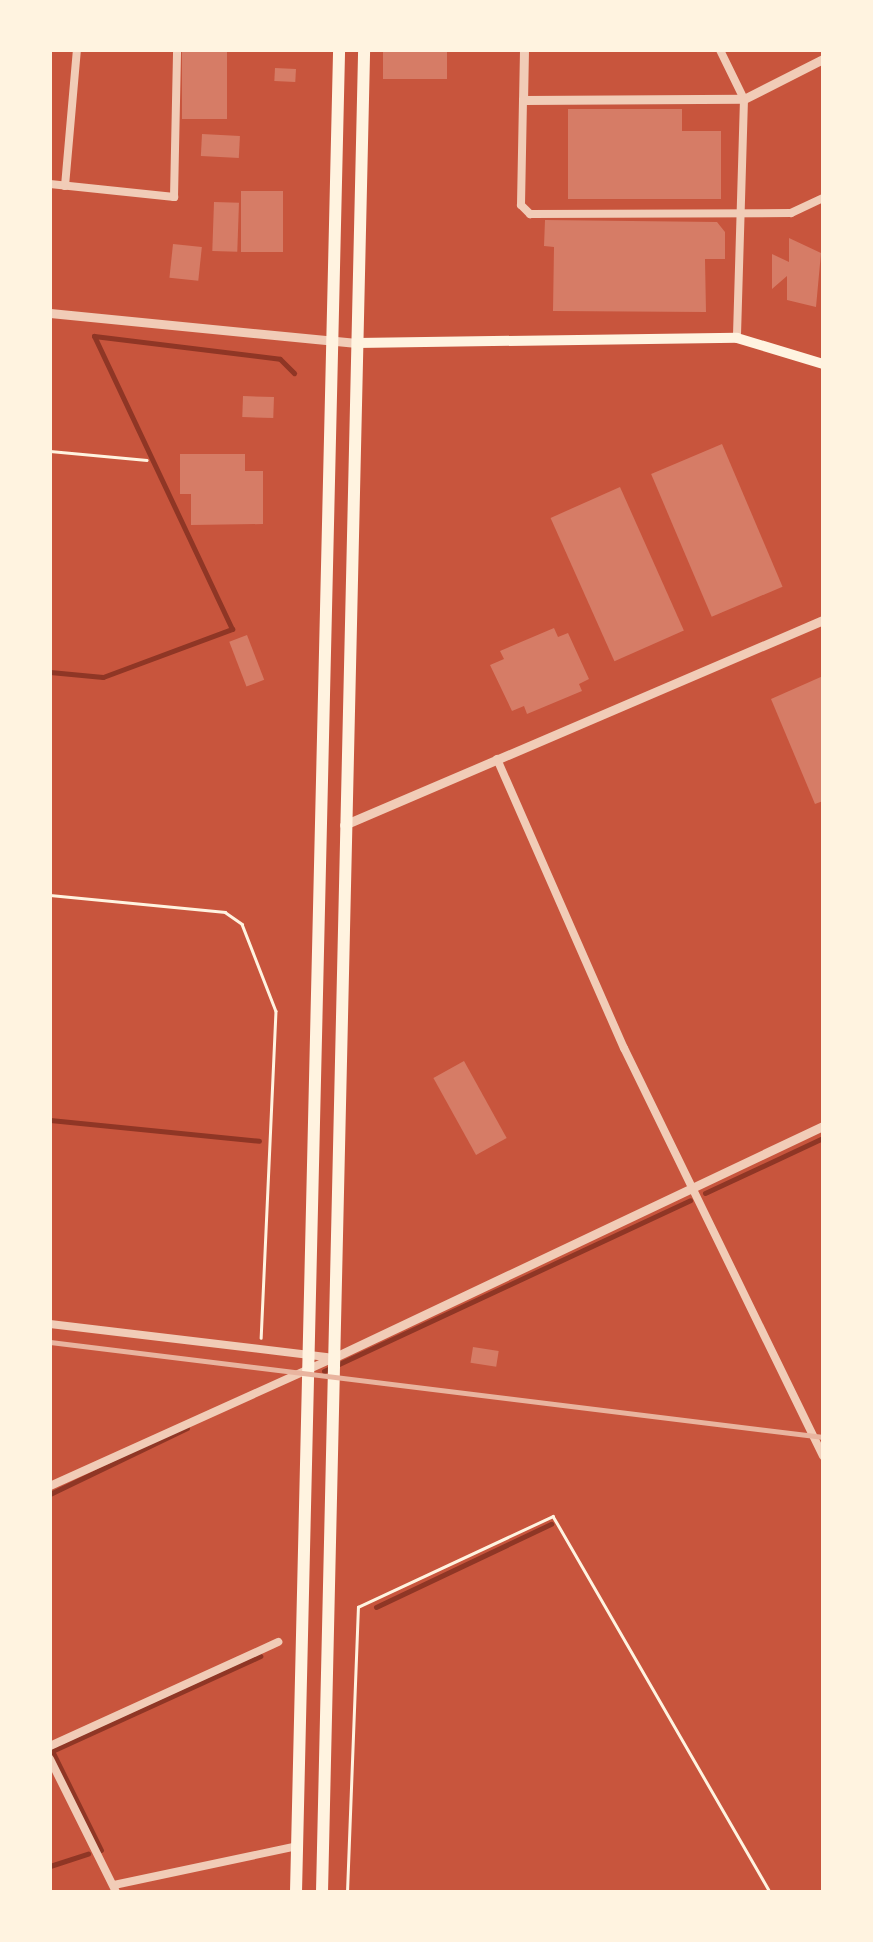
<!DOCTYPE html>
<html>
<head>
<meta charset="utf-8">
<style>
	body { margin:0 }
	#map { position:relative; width:873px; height:1942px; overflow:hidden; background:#c8553d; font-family:"Asap Condensed",sans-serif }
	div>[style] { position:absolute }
	.stream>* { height:5px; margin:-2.5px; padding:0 2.5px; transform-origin:2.5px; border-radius:2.5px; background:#8f3625 }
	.building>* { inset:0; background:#d67c66; transform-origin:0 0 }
	.path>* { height:2.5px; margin:-1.25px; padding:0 1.25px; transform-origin:1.25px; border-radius:1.25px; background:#fff3e0 }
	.minor>* { height:8px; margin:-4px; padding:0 4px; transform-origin:4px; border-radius:4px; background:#f1ccb7 }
	.tertiary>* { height:9px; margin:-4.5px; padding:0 4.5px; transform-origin:4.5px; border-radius:4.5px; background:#f1ccb7 }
	.secondary>* { height:10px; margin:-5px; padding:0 5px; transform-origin:5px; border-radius:5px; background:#fff3e0 }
	.trunk>* { height:12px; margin:-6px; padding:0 6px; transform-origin:6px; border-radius:6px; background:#fff3e0 }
	.rail>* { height:5px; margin:-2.5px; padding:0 2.5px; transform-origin:2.5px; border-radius:2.5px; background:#e9b49f }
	span { translate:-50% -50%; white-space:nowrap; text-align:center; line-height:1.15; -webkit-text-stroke:9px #fff3e0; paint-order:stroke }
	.frame { position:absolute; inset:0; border:52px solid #fff3e0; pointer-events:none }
</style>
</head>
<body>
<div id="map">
	<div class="stream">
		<i style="left:50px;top:672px;width:53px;rotate:5.4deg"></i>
		<i style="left:103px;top:677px;width:138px;rotate:-20.4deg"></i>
		<i style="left:232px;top:629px;width:324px;rotate:-115.2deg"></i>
		<i style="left:94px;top:336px;width:187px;rotate:7deg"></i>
		<i style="left:280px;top:359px;width:20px;rotate:45deg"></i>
		<i style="left:50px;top:1120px;width:210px;rotate:5.7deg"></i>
		<i style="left:705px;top:1193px;width:130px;rotate:-25deg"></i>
		<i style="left:324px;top:1371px;width:404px;rotate:-25deg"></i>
		<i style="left:50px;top:1494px;width:152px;rotate:-25.7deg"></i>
		<i style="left:376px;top:1607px;width:194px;rotate:-25.4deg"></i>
		<i style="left:101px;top:1850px;width:110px;rotate:-116.3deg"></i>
		<i style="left:52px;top:1751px;width:229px;rotate:-24.5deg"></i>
		<i style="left:50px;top:1866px;width:40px;rotate:-18deg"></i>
	</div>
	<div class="building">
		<i style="left:182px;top:50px;width:45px;height:69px"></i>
		<i style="left:383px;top:50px;width:64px;height:29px"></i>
		<i style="left:275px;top:68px;width:21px;height:13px;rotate:3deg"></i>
		<i style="clip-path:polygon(568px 109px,682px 109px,682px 131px,721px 131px,721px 199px,568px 199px)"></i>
		<i style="left:202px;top:134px;width:38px;height:22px;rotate:3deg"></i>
		<i style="left:241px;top:191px;width:42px;height:61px"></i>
		<i style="left:214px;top:202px;width:25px;height:49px;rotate:2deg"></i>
		<i style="clip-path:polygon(545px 220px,717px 222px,725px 232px,725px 259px,705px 259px,706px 312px,553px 311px,554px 247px,544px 246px)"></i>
		<i style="clip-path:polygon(789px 238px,821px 253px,816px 307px,787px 300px,787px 276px,772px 289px,772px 254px,789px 262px)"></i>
		<i style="left:173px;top:244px;width:29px;height:34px;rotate:6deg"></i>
		<i style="left:243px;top:396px;width:31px;height:21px;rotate:2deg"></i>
		<i style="left:722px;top:444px;width:155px;height:77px;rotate:67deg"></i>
		<i style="clip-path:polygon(180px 454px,245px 454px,245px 471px,263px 471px,263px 524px,191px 525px,191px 494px,180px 494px)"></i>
		<i style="left:620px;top:487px;width:157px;height:76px;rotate:66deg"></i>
		<i style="clip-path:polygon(554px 628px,558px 637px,568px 633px,589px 679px,579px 684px,582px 691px,527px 714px,524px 706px,512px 711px,490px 665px,504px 659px,500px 651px)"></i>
		<i style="left:247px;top:635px;width:48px;height:19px;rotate:69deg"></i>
		<i style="clip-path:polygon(823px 676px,823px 801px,815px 804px,771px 699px)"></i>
		<i style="left:464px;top:1061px;width:88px;height:35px;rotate:61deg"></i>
		<i style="left:473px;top:1347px;width:26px;height:16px;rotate:9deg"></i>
	</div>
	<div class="path">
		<i style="left:50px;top:451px;width:97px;rotate:5.3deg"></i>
		<i style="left:50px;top:895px;width:176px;rotate:5.5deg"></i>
		<i style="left:225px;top:912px;width:21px;rotate:35deg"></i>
		<i style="left:242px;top:924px;width:93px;rotate:68.7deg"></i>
		<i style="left:276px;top:1011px;width:327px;rotate:92.6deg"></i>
		<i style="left:347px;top:1892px;width:285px;rotate:-87.8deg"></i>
		<i style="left:358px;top:1607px;width:215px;rotate:-25deg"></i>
		<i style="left:553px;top:1516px;width:434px;rotate:60deg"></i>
	</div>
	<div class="minor">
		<i style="left:720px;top:50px;width:55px;rotate:63.9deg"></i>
		<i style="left:744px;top:99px;width:239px;rotate:91.7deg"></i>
		<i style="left:523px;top:100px;width:105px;rotate:91.1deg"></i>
		<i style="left:521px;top:205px;width:13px;rotate:45deg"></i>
		<i style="left:530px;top:214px;width:261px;rotate:-0.2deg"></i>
		<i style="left:791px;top:213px;width:35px;rotate:-25deg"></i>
		<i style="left:50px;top:184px;width:125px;rotate:6deg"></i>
		<i style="left:174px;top:197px;width:147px;rotate:-88.8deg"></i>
		<i style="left:65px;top:186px;width:137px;rotate:-85deg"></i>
		<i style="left:497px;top:759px;width:316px;rotate:66.3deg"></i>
		<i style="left:624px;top:1048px;width:454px;rotate:64deg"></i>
		<i style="left:50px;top:1324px;width:280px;rotate:6.8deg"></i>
		<i style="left:50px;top:1486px;width:311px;rotate:-24.3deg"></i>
		<i style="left:50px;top:1746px;width:251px;rotate:-24.5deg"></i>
		<i style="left:50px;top:1759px;width:148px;rotate:63.6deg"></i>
		<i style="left:114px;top:1885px;width:187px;rotate:-12deg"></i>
	</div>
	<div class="tertiary">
		<i style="left:524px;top:50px;width:50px;rotate:91.1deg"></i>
		<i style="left:523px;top:100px;width:221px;rotate:-0.3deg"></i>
		<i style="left:744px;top:99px;width:89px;rotate:-26.9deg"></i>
		<i style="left:50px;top:313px;width:308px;rotate:5.6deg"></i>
		<i style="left:344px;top:825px;width:521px;rotate:-23.17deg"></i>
		<i style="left:333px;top:1358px;width:542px;rotate:-25.34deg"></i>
	</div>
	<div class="secondary">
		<i style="left:357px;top:343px;width:380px;rotate:-0.8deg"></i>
		<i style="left:737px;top:338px;width:90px;rotate:16.8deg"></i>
	</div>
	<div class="trunk">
		<i style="left:296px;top:1892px;width:1843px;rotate:-88.66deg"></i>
		<i style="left:322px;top:1892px;width:1842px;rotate:-88.69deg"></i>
	</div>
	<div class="rail">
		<i style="left:50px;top:1342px;width:779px;rotate:7.01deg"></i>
	</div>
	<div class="frame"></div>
</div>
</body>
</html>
